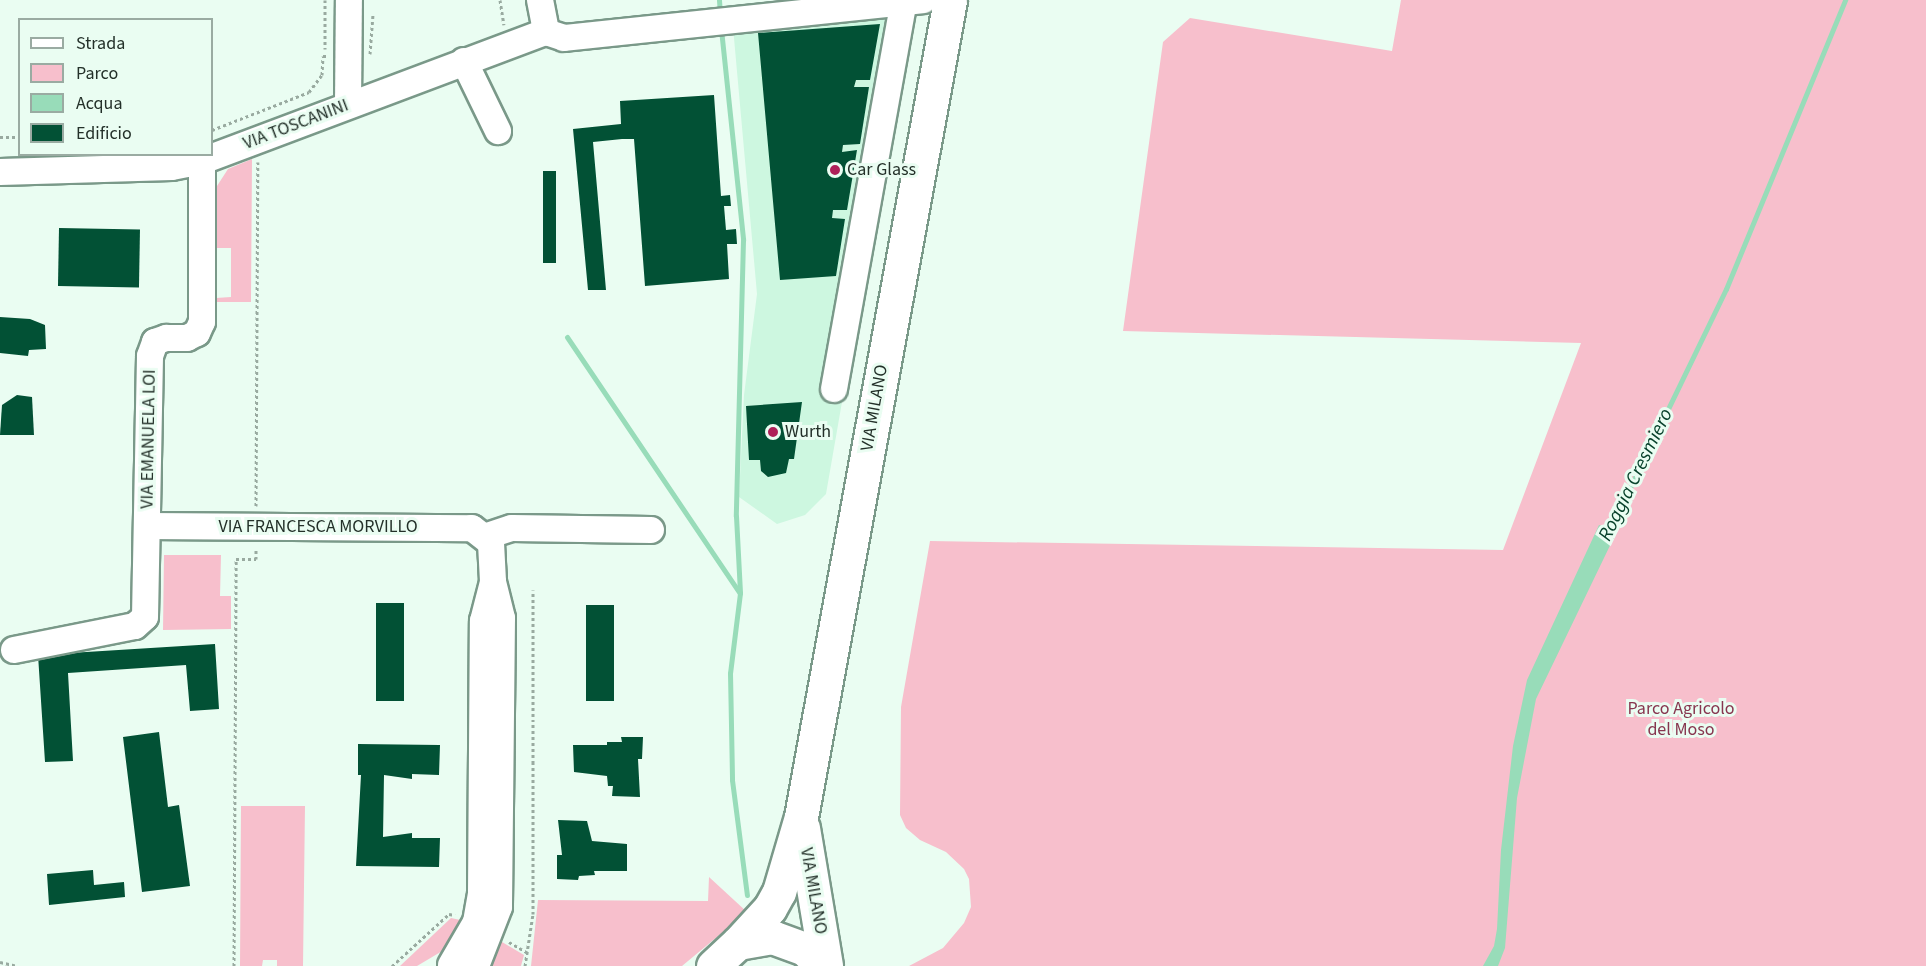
<!DOCTYPE html>
<html>
<head>
<meta charset="utf-8">
<style>
	body { margin:0 }
	#map { position:relative; width:1926px; height:966px; overflow:hidden; background:#eafdf2; font-family:"Source Sans 3",sans-serif }
	div>[style] { position:absolute }
	.built>* { inset:0; background:#cdf7e0 }
	.green>* { inset:0; background:#f7bfcc }
	.water>* { inset:0; background:#98dcb9 }
	.stream>* { height:5px; margin:-2.5px; padding:0 2.5px; transform-origin:2.5px; border-radius:2.5px; background:#98dcb9 }
	.building>* { inset:0; background:#025135; transform-origin:0 0 }
	.path>* { height:3px; margin-top:-1.5px; transform-origin:0; background:repeating-linear-gradient(90deg,#99aaa0 0 3px,transparent 0 6px) }
	.roads { filter:drop-shadow(2px 0 #7a9989) drop-shadow(-2px 0 #7a9989) drop-shadow(0 2px #7a9989) drop-shadow(0 -2px #7a9989) }
	.minor>* { height:26px; margin:-13px; padding:0 13px; transform-origin:13px; border-radius:13px; background:#fff }
	.major>* { height:33px; margin:-16.5px; padding:0 16.5px; transform-origin:16.5px; border-radius:16.5px; background:#fff }
	.dots>* { width:16px; height:16px; translate:-50% -50%; box-sizing:border-box; border:3px solid #eafdf2; border-radius:50% }
	span { translate:-50% -50%; white-space:nowrap; text-align:center; line-height:1.15; -webkit-text-stroke:6px #eafdf2; paint-order:stroke }
	.street-label { font-size:18px; color:#233029 }
	.poi-label { font-size:18px; color:#233029 }
	.left { translate:0 -50%; text-align:left }
	.park-label { font-size:18px; color:#87364f }
	.water-label { font-size:20px; color:#09422c; font-style:italic }
	.legend { position:absolute; left:18px; top:18px; width:195px; height:138px; box-sizing:border-box; background:#eafdf2; border:2px solid #9aaba2; margin:0; padding:8px 10px; list-style:none; font-size:18px; color:#233029 }
	.legend li { display:flex; align-items:center; gap:12px; height:30px }
	.legend b { width:30px; border:2px solid #9aaba2 }
</style>
</head>
<body>
<div id="map">
	<div class="built">
		<i style="clip-path:polygon(910px 11px,826px 494px,805px 515px,777px 524px,739px 497px,744px 395px,757px 294px,733px 27px)"></i>
	</div>
	<div class="green">
		<i style="clip-path:polygon(1401px 0,1926px 0,1926px 966px,909px 966px,943px 948px,964px 923px,971px 907px,969px 879px,964px 869px,946px 852px,920px 840px,906px 828px,900px 815px,901px 707px,930px 541px,1503px 550px,1581px 343px,1123px 331px,1163px 42px,1190px 18px,1392px 51px)"></i>
		<i style="clip-path:polygon(252px 159px,251px 302px,216px 302px,216px 298px,231px 297px,231px 248px,216px 248px,217px 186px,228px 169px)"></i>
		<i style="clip-path:polygon(164px 555px,221px 555px,220px 596px,231px 596px,231px 629px,163px 630px)"></i>
		<i style="clip-path:polygon(241px 806px,305px 806px,303px 966px,277px 966px,277px 960px,263px 960px,262px 966px,240px 966px)"></i>
		<i style="clip-path:polygon(709px 877px,747px 912px,682px 966px,531px 966px,538px 900px,708px 901px)"></i>
		<i style="clip-path:polygon(451px 918px,465px 921px,449px 947px,417px 966px,400px 966px)"></i>
		<i style="clip-path:polygon(497px 939px,524px 955px,521px 966px,485px 966px)"></i>
	</div>
	<div class="water">
		<i style="clip-path:polygon(1599px 525px,1617px 531px,1536px 699px,1517px 798px,1505px 948px,1498px 966px,1483px 966px,1494px 946px,1497px 929px,1501px 850px,1513px 746px,1527px 680px)"></i>
	</div>
	<div class="stream">
		<i style="left:719px;top:0;width:13px;rotate:86deg"></i>
		<i style="left:721px;top:29px;width:212px;rotate:84deg"></i>
		<i style="left:743px;top:240px;width:276px;rotate:91.5deg"></i>
		<i style="left:736px;top:516px;width:77px;rotate:87deg"></i>
		<i style="left:740px;top:593px;width:81px;rotate:97.1deg"></i>
		<i style="left:730px;top:673px;width:107px;rotate:88.9deg"></i>
		<i style="left:732px;top:780px;width:116px;rotate:82.6deg"></i>
		<i style="left:567px;top:337px;width:308px;rotate:56deg"></i>
		<i style="left:1608px;top:533px;width:271px;rotate:-64.2deg"></i>
		<i style="left:1726px;top:289px;width:313px;rotate:-67.6deg"></i>
	</div>
	<div class="building">
		<i style="clip-path:polygon(880px 24px,870px 80px,856px 80px,854px 87px,869px 87px,860px 144px,843px 145px,842px 152px,857px 150px,847px 210px,833px 210px,832px 218px,845px 219px,836px 276px,780px 280px,758px 33px)"></i>
		<i style="clip-path:polygon(714px 95px,721px 196px,730px 195px,731px 206px,724px 206px,726px 230px,736px 229px,737px 244px,727px 244px,729px 279px,645px 286px,634px 139px,622px 139px,593px 142px,606px 290px,588px 290px,573px 129px,621px 124px,620px 101px)"></i>
		<i style="left:543px;top:171px;width:13px;height:92px"></i>
		<i style="left:59px;top:228px;width:81px;height:58px;rotate:1deg"></i>
		<i style="clip-path:polygon(0 317px,30px 319px,45px 325px,46px 349px,29px 350px,28px 356px,0 353px)"></i>
		<i style="clip-path:polygon(17px 395px,32px 397px,34px 435px,0 435px,2px 405px)"></i>
		<i style="clip-path:polygon(802px 402px,794px 459px,789px 459px,786px 473px,768px 477px,761px 471px,760px 460px,749px 460px,746px 406px)"></i>
		<i style="left:376px;top:603px;width:28px;height:98px"></i>
		<i style="left:586px;top:605px;width:28px;height:96px"></i>
		<i style="clip-path:polygon(215px 644px,219px 709px,190px 711px,186px 665px,68px 673px,73px 761px,45px 762px,38px 655px)"></i>
		<i style="clip-path:polygon(159px 732px,168px 807px,179px 805px,190px 886px,142px 892px,123px 737px)"></i>
		<i style="clip-path:polygon(621px 737px,643px 737px,642px 759px,638px 759px,640px 797px,612px 796px,613px 786px,608px 786px,607px 776px,574px 772px,573px 745px,607px 745px,607px 742px,622px 742px)"></i>
		<i style="clip-path:polygon(358px 744px,440px 745px,439px 775px,412px 774px,412px 779px,384px 775px,383px 837px,412px 833px,412px 838px,440px 838px,439px 867px,356px 866px,361px 775px,358px 775px)"></i>
		<i style="clip-path:polygon(558px 820px,587px 821px,592px 841px,627px 844px,627px 871px,594px 871px,595px 875px,579px 876px,578px 880px,557px 879px,557px 855px,562px 855px)"></i>
		<i style="clip-path:polygon(93px 870px,94px 885px,124px 882px,125px 897px,49px 905px,47px 874px)"></i>
	</div>
	<div class="path">
		<i style="left:325px;top:0;width:49px;rotate:90deg"></i>
		<i style="left:500px;top:0;width:25px;rotate:81deg"></i>
		<i style="left:370px;top:54px;width:40px;rotate:-85.7deg"></i>
		<i style="left:212px;top:130px;width:104px;rotate:-21.4deg"></i>
		<i style="left:309px;top:92px;width:21px;rotate:-53deg"></i>
		<i style="left:322px;top:75px;width:19px;rotate:-87deg"></i>
		<i style="left:323px;top:56px;width:5px"></i>
		<i style="left:0;top:137px;width:20px"></i>
		<i style="left:256px;top:506px;width:344px;rotate:-89.7deg"></i>
		<i style="left:509px;top:942px;width:22px;rotate:30deg"></i>
		<i style="left:0;top:962px;width:18px;rotate:13deg"></i>
		<i style="left:234px;top:966px;width:407px;rotate:-89.7deg"></i>
		<i style="left:236px;top:559px;width:20px"></i>
		<i style="left:256px;top:559px;width:10px;rotate:-90deg"></i>
		<i style="left:392px;top:966px;width:77px;rotate:-42.4deg"></i>
		<i style="left:449px;top:914px;width:6px;rotate:9deg"></i>
		<i style="left:525px;top:966px;width:53px;rotate:-81.3deg"></i>
		<i style="left:533px;top:914px;width:324px;rotate:-90deg"></i>
	</div>
	<div class="roads">
		<div class="minor">
			<i style="left:540px;top:0;width:33px;rotate:79deg"></i>
			<i style="left:464px;top:61px;width:78px;rotate:64.1deg"></i>
			<i style="left:348px;top:105px;width:105px;rotate:-89.5deg"></i>
			<i style="left:0;top:172px;width:172px;rotate:-1.7deg"></i>
			<i style="left:172px;top:167px;width:31px;rotate:-11deg"></i>
			<i style="left:202px;top:161px;width:367px;rotate:-20.6deg"></i>
			<i style="left:546px;top:32px;width:19px;rotate:18deg"></i>
			<i style="left:564px;top:38px;width:361px;rotate:-6deg"></i>
			<i style="left:834px;top:389px;width:394px;rotate:-79.8deg"></i>
			<i style="left:147px;top:526px;width:325px;rotate:0.4deg"></i>
			<i style="left:472px;top:528px;width:24px;rotate:38deg"></i>
			<i style="left:491px;top:543px;width:39px;rotate:87deg"></i>
			<i style="left:487px;top:536px;width:26px;rotate:-18deg"></i>
			<i style="left:512px;top:528px;width:139px;rotate:0.8deg"></i>
			<i style="left:14px;top:650px;width:123px;rotate:-11.2deg"></i>
			<i style="left:135px;top:626px;width:13px;rotate:-42deg"></i>
			<i style="left:145px;top:617px;width:261px;rotate:-88.9deg"></i>
			<i style="left:150px;top:356px;width:15px;rotate:-70deg"></i>
			<i style="left:155px;top:342px;width:12px;rotate:-20deg"></i>
			<i style="left:166px;top:338px;width:21px"></i>
			<i style="left:187px;top:338px;width:11px;rotate:-27deg"></i>
			<i style="left:197px;top:333px;width:12px;rotate:-66deg"></i>
			<i style="left:202px;top:322px;width:161px;rotate:-90deg"></i>
			<i style="left:451px;top:965px;width:50px;rotate:-59.8deg"></i>
			<i style="left:476px;top:922px;width:29px;rotate:-80deg"></i>
			<i style="left:481px;top:893px;width:272px;rotate:-89.6deg"></i>
			<i style="left:483px;top:621px;width:40px;rotate:-75.6deg"></i>
			<i style="left:493px;top:582px;width:37px;rotate:76deg"></i>
			<i style="left:502px;top:618px;width:289px;rotate:90.6deg"></i>
			<i style="left:499px;top:907px;width:63px;rotate:111.3deg"></i>
		</div>
		<div class="major">
			<i style="left:803px;top:828px;width:140px;rotate:80.5deg"></i>
			<i style="left:738px;top:943px;width:47px;rotate:-47.6deg"></i>
			<i style="left:770px;top:908px;width:18px;rotate:-61deg"></i>
			<i style="left:779px;top:892px;width:78px;rotate:-73.7deg"></i>
			<i style="left:801px;top:817px;width:830px;rotate:-79.66deg"></i>
			<i style="left:713px;top:966px;width:34px;rotate:-43deg"></i>
			<i style="left:738px;top:943px;width:35px;rotate:-10deg"></i>
			<i style="left:772px;top:937px;width:35px;rotate:20deg"></i>
			<i style="left:805px;top:949px;width:23px;rotate:47deg"></i>
		</div>
	</div>
	<div class="dots">
		<i style="left:835px;top:170px;background:#ae2059"></i>
		<i style="left:773px;top:432px;background:#ae2059"></i>
	</div>
	<div class="street-label">
		<span style="left:296px;top:125px;rotate:-21deg">VIA TOSCANINI</span>
		<span style="left:875px;top:408px;rotate:-80deg">VIA MILANO</span>
		<span style="left:149px;top:439px;rotate:-89deg">VIA EMANUELA LOI</span>
		<span style="left:318px;top:527px">VIA FRANCESCA MORVILLO</span>
		<span style="left:813px;top:891px;rotate:80deg">VIA MILANO</span>
	</div>
	<div class="poi-label">
		<span class="left" style="left:847px;top:170px">Car Glass</span>
		<span class="left" style="left:785px;top:432px">Wurth</span>
	</div>
	<div class="park-label">
		<span style="left:1681px;top:720px">Parco Agricolo<br>del Moso</span>
	</div>
	<div class="water-label">
		<span style="left:1636px;top:475px;rotate:-64deg">Roggia Cresmiero</span>
	</div>
	<ul class="legend">
	<li><b style="height:8px;background:#fff"></b>Strada</li>
	<li><b style="height:16px;background:#f7bfcc"></b>Parco</li>
	<li><b style="height:16px;background:#98dcb9"></b>Acqua</li>
	<li><b style="height:16px;background:#025135"></b>Edificio</li>
	</ul>
</div>
</body>
</html>
